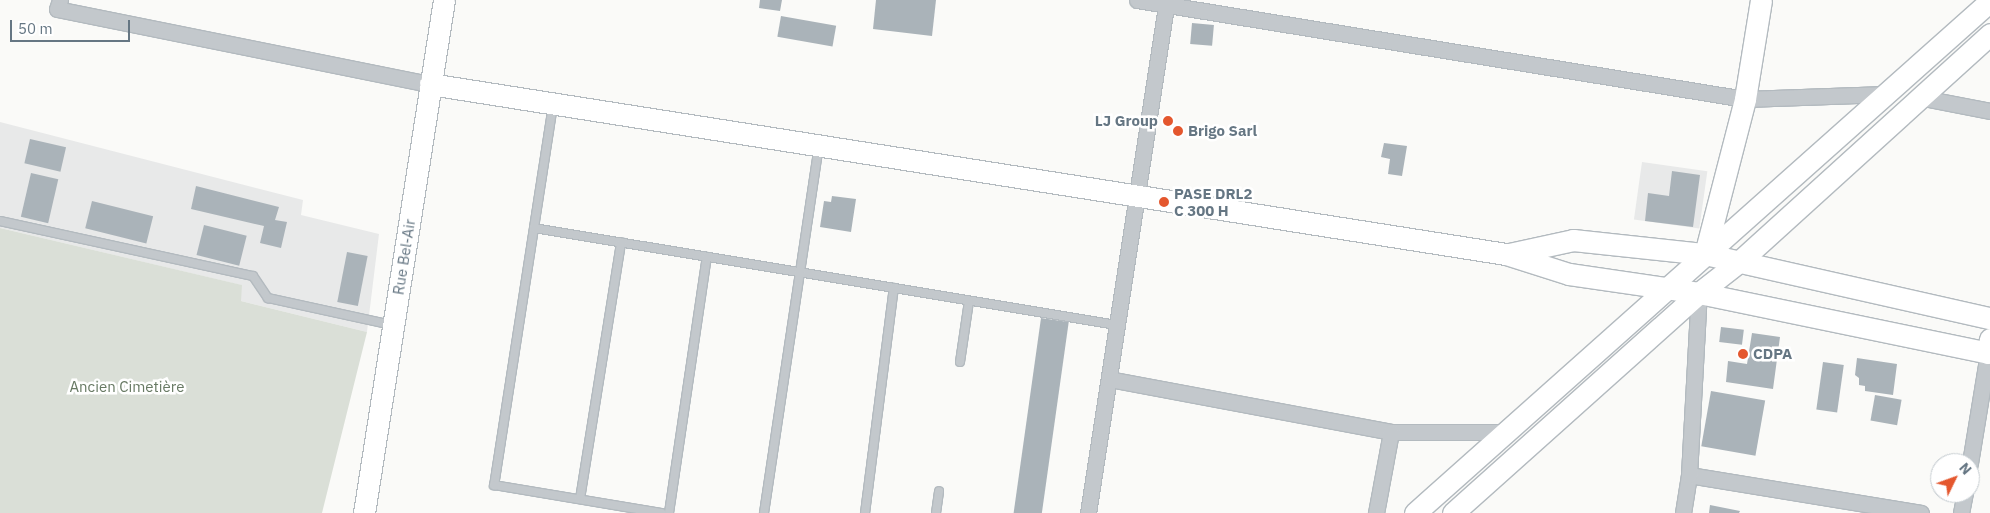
<!DOCTYPE html>
<html>
<head>
<meta charset="utf-8">
<style>
	body { margin:0 }
	#map { position:relative; width:1990px; height:513px; overflow:hidden; background:#fafaf8; font-family:"IBM Plex Sans",sans-serif }
	div>[style] { position:absolute }
	.built>* { inset:0; background:#e8e9e9; transform-origin:0 0 }
	.green>* { inset:0; background:#dadfd7 }
	.building>* { inset:0; background:#aab3b9; transform-origin:0 0 }
	.roads { filter:drop-shadow(1px 0 #b3babf) drop-shadow(-1px 0 #b3babf) drop-shadow(0 1px #b3babf) drop-shadow(0 -1px #b3babf) }
	.lane>* { height:8px; margin:-4px; padding:0 4px; transform-origin:4px; border-radius:4px; background:#c3c8cc }
	.street>* { height:15px; margin:-7.5px; padding:0 7.5px; transform-origin:7.5px; border-radius:7.5px; background:#c3c8cc }
	.secondary>* { height:21px; margin:-10.5px; padding:0 10.5px; transform-origin:10.5px; border-radius:10.5px; background:#fff }
	.dots>* { width:14px; height:14px; translate:-50% -50%; box-sizing:border-box; border:2px solid #fff; border-radius:50% }
	span { translate:-50% -50%; white-space:nowrap; text-align:center; line-height:1.15; -webkit-text-stroke:5px #fff; paint-order:stroke }
	.poi-label { font-size:15px; color:#657683; font-weight:700 }
	.right { translate:-100% -50%; text-align:right }
	.left { translate:0 -50%; text-align:left }
	.street-label { font-size:15px; color:#657683 }
	.park-label { font-size:15px; color:#687a64 }
	.north { position:absolute; left:1930px; top:453px; width:50px; height:50px; box-sizing:border-box; background:#fff; border:1px solid #c1c8cd; border-radius:50%; rotate:48deg; font-size:14px; font-weight:700; line-height:20px; text-align:center; color:#657683 }
	.north::after { content:''; display:block; margin:auto; width:18px; height:22px; background:#e4572e; clip-path:polygon(50% 0,100% 100%,50% 72%,0 100%) }
	.scale { position:absolute; left:10px; top:20px; width:120px; height:22px; box-sizing:border-box; border:2px solid #657683; border-top:0; padding-left:6px; font-size:15px; line-height:18px; white-space:nowrap; color:#657683; -webkit-text-stroke:4px #fff; paint-order:stroke }
</style>
</head>
<body>
<div id="map">
	<div class="built">
		<i style="clip-path:polygon(0 122px,303px 200px,301px 215px,379px 234px,367px 332px,241px 301px,241px 285px,0 228px)"></i>
		<i style="left:1642px;top:162px;width:66px;height:58px;rotate:8deg"></i>
	</div>
	<div class="green">
		<i style="clip-path:polygon(0 228px,242px 285px,241px 301px,367px 332px,322px 513px,0 513px)"></i>
	</div>
	<div class="building">
		<i style="clip-path:polygon(760px 0,782px 0,780px 11px,759px 8px)"></i>
		<i style="clip-path:polygon(876px 0,936px 0,932px 36px,873px 29px)"></i>
		<i style="left:781px;top:16px;width:56px;height:21px;rotate:10deg"></i>
		<i style="left:1192px;top:23px;width:22px;height:21px;rotate:5deg"></i>
		<i style="left:30px;top:139px;width:37px;height:25px;rotate:13deg"></i>
		<i style="clip-path:polygon(1384px 143px,1407px 146px,1402px 176px,1388px 174px,1390px 159px,1381px 157px)"></i>
		<i style="clip-path:polygon(1672px 171px,1700px 175px,1693px 227px,1645px 221px,1648px 193px,1669px 196px)"></i>
		<i style="left:31px;top:173px;width:28px;height:45px;rotate:13deg"></i>
		<i style="clip-path:polygon(196px 186px,279px 207px,275px 220px,287px 222px,281px 248px,260px 243px,264px 226px,191px 209px)"></i>
		<i style="clip-path:polygon(832px 196px,856px 199px,851px 232px,820px 227px,824px 201px,831px 202px)"></i>
		<i style="left:92px;top:201px;width:63px;height:28px;rotate:14deg"></i>
		<i style="left:204px;top:225px;width:44px;height:31px;rotate:14deg"></i>
		<i style="left:347px;top:252px;width:21px;height:51px;rotate:11deg"></i>
		<i style="left:1041px;top:318px;width:28px;height:197px;rotate:8deg"></i>
		<i style="left:1721px;top:327px;width:23px;height:15px;rotate:7deg"></i>
		<i style="clip-path:polygon(1752px 333px,1780px 337px,1773px 389px,1726px 382px,1728px 361px,1747px 364px)"></i>
		<i style="clip-path:polygon(1857px 358px,1897px 364px,1893px 395px,1865px 391px,1865px 386px,1859px 385px,1859px 378px,1855px 375px)"></i>
		<i style="left:1823px;top:362px;width:21px;height:48px;rotate:8deg"></i>
		<i style="left:1711px;top:391px;width:55px;height:56px;rotate:10deg"></i>
		<i style="left:1875px;top:395px;width:27px;height:26px;rotate:10deg"></i>
		<i style="clip-path:polygon(1710px 505px,1740px 511px,1739px 513px,1709px 513px)"></i>
	</div>
	<div class="roads">
		<div class="lane">
			<i style="left:553px;top:105px;width:385px;rotate:98.8deg"></i>
			<i style="left:494px;top:485px;width:170px;rotate:9.5deg"></i>
			<i style="left:0;top:221px;width:259px;rotate:12.3deg"></i>
			<i style="left:253px;top:276px;width:27px;rotate:56deg"></i>
			<i style="left:268px;top:298px;width:127px;rotate:12.3deg"></i>
			<i style="left:534px;top:228px;width:591px;rotate:9.45deg"></i>
			<i style="left:960px;top:362px;width:62px;rotate:-81.6deg"></i>
			<i style="left:580px;top:499px;width:260px;rotate:-80.9deg"></i>
			<i style="left:669px;top:513px;width:259px;rotate:-81.6deg"></i>
			<i style="left:764px;top:513px;width:370px;rotate:-81.5deg"></i>
			<i style="left:865px;top:513px;width:227px;rotate:-82.7deg"></i>
			<i style="left:936px;top:513px;width:22px;rotate:-82deg"></i>
		</div>
		<div class="street">
			<i style="left:60px;top:0;width:9px;rotate:108deg"></i>
			<i style="left:57px;top:9px;width:380px;rotate:11.4deg"></i>
			<i style="left:1137px;top:0;width:616px;rotate:9.25deg"></i>
			<i style="left:1745px;top:99px;width:141px;rotate:-2deg"></i>
			<i style="left:1918px;top:97px;width:73px;rotate:11deg"></i>
			<i style="left:1109px;top:379px;width:287px;rotate:10.6deg"></i>
			<i style="left:1391px;top:432px;width:115px"></i>
			<i style="left:1970px;top:463px;width:111px;rotate:-80.7deg"></i>
			<i style="left:1689px;top:475px;width:235px;rotate:9.3deg"></i>
			<i style="left:1088px;top:513px;width:519px;rotate:-81.25deg"></i>
			<i style="left:1376px;top:513px;width:82px;rotate:-79.5deg"></i>
			<i style="left:1683px;top:513px;width:38px;rotate:-81deg"></i>
			<i style="left:1689px;top:475px;width:182px;rotate:-86.9deg"></i>
			<i style="left:1961px;top:513px;width:20px;rotate:-79deg"></i>
		</div>
		<div class="secondary">
			<i style="left:430px;top:84px;width:1089px;rotate:8.98deg"></i>
			<i style="left:1506px;top:254px;width:66px;rotate:17.6deg"></i>
			<i style="left:1569px;top:274px;width:131px;rotate:8.3deg"></i>
			<i style="left:1699px;top:293px;width:295px;rotate:11.7deg"></i>
			<i style="left:1988px;top:353px;width:14px;rotate:-82deg"></i>
			<i style="left:1509px;top:254px;width:66px;rotate:-12.3deg"></i>
			<i style="left:1573px;top:240px;width:133px;rotate:6.1deg"></i>
			<i style="left:1705px;top:254px;width:292px;rotate:12.7deg"></i>
			<i style="left:1705px;top:254px;width:160px;rotate:-75.5deg"></i>
			<i style="left:1745px;top:99px;width:100px;rotate:-80.8deg"></i>
			<i style="left:364px;top:513px;width:519px;rotate:-81.14deg"></i>
			<i style="left:1415px;top:513px;width:770px;rotate:-41.68deg"></i>
			<i style="left:1453px;top:513px;width:330px;rotate:-41.8deg"></i>
			<i style="left:1699px;top:293px;width:52px;rotate:-38deg"></i>
			<i style="left:1740px;top:261px;width:338px;rotate:-42.2deg"></i>
		</div>
	</div>
	<div class="dots">
		<i style="left:1168px;top:121px;background:#e4572e"></i>
		<i style="left:1178px;top:131px;background:#e4572e"></i>
		<i style="left:1164px;top:202px;background:#e4572e"></i>
		<i style="left:1743px;top:354px;background:#e4572e"></i>
	</div>
	<div class="poi-label">
		<span class="right" style="left:1158px;top:121px">LJ Group</span>
		<span class="left" style="left:1188px;top:131px">Brigo Sarl</span>
		<span class="left" style="left:1174px;top:202px">PASE DRL2<br>C 300 H</span>
		<span class="left" style="left:1753px;top:354px">CDPA</span>
	</div>
	<div class="street-label">
		<span style="left:404px;top:257px;rotate:-81deg">Rue Bel-Air</span>
	</div>
	<div class="park-label">
		<span style="left:127px;top:387px">Ancien Cimetière</span>
	</div>
	<div class="north">N</div>
	<div class="scale">50 m</div>
</div>
</body>
</html>
